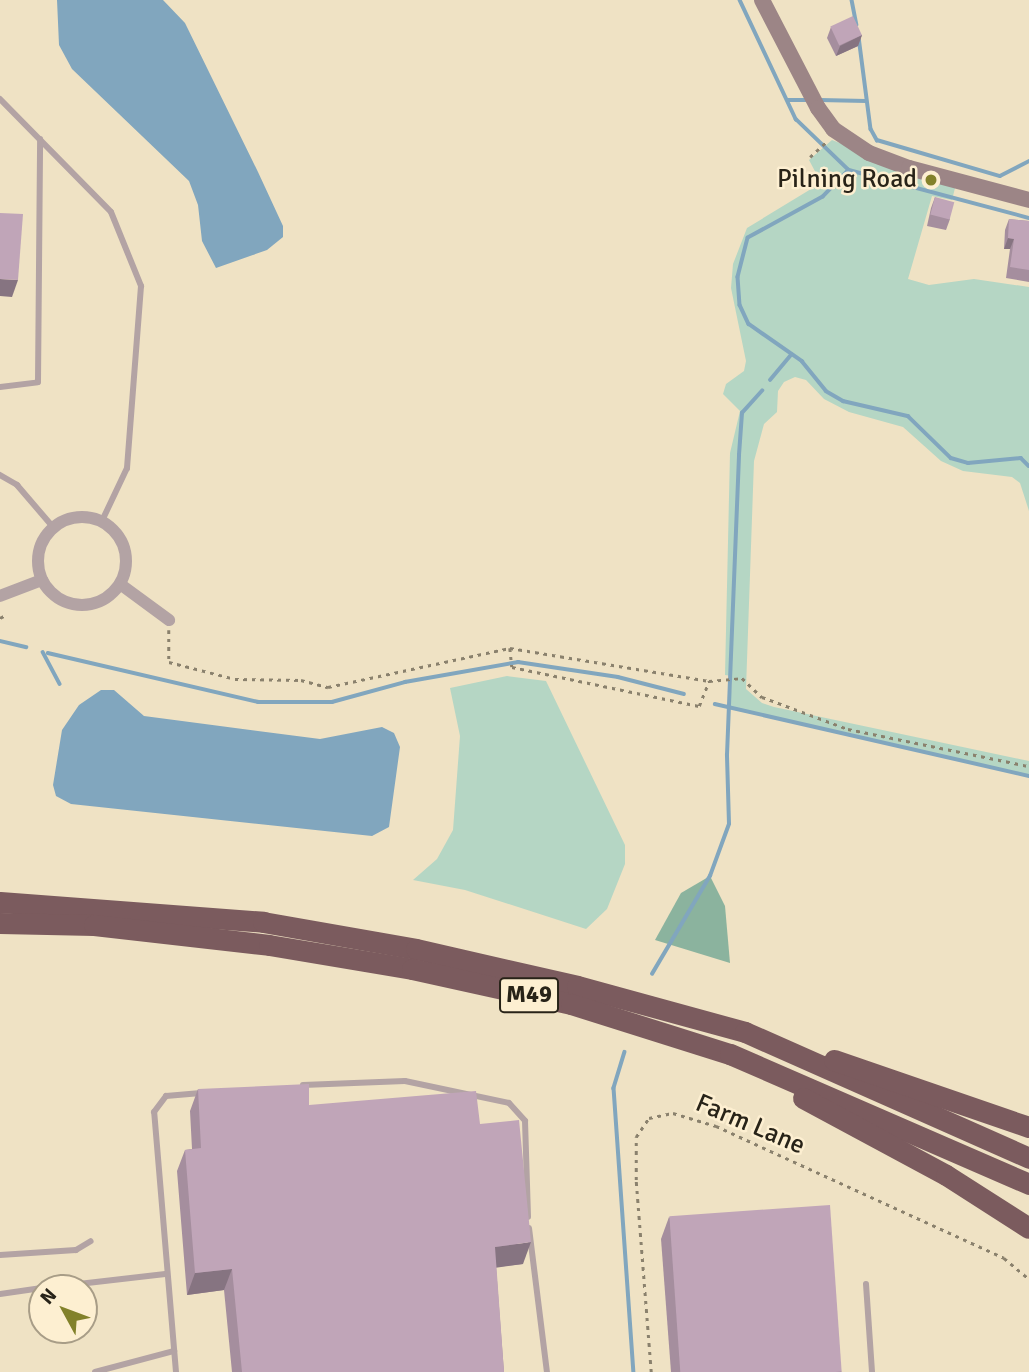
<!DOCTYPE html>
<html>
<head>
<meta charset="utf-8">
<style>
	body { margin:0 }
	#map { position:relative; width:1029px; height:1372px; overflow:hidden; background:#efe2c4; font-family:Signika,sans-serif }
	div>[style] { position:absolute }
	.green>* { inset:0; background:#b5d6c4 }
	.forest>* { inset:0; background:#8bb39e }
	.water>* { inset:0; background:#81a6be }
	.stream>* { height:3.5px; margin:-1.75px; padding:0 1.75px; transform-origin:1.75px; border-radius:1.75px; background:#81a6be }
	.path>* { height:2.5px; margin-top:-1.25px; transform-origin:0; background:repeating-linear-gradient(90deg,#8a816d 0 3.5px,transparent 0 8.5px) }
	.service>* { height:6px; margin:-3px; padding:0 3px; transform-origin:3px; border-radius:3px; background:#b3a3a4 }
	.minor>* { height:12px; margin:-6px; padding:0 6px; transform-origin:6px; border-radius:6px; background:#b3a3a4 }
	.minor>.ring { margin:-6px; padding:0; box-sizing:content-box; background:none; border:12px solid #b3a3a4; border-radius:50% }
	.secondary>* { height:16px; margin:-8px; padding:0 8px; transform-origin:8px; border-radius:8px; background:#9c8586 }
	.motorway>* { height:21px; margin:-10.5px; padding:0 10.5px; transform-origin:10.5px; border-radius:10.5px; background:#7b5b5e }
	.wall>* { inset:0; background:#a58e9e }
	.shaded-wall>* { inset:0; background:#867481 }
	.building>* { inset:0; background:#c0a5b8; transform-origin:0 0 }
	.dots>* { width:19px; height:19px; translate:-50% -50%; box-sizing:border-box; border:4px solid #fdefd1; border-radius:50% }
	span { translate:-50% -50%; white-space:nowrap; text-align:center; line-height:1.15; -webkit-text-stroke:5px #fdefd1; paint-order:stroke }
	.shield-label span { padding:2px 5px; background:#fdefd1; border:2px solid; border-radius:5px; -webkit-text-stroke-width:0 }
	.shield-label { font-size:24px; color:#282318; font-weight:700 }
	.poi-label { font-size:26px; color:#282318 }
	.right { translate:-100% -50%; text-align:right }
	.street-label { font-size:26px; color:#282318 }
	.north { position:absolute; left:28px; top:1274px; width:70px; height:70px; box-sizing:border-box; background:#fdefd1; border:2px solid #a89d87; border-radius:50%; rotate:311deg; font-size:19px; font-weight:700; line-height:28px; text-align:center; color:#282318 }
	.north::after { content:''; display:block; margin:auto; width:24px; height:32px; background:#82812a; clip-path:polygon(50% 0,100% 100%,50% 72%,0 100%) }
</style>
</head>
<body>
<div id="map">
	<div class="green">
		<i style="clip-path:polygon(832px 140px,955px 188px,952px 200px,932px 196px,908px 279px,929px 285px,974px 279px,1029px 287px,1029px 511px,1020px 483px,1012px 477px,963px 471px,941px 461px,903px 427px,849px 412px,824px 399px,806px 380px,795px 377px,784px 382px,778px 391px,777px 412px,764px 424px,754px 461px,746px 689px,762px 703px,774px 707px,1029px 761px,1029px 776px,730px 709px,732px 676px,725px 675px,730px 453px,740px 411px,723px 394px,726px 384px,744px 371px,746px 361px,731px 288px,733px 264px,747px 228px,811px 189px,818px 177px,809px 160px)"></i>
		<i style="clip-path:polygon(507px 676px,546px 681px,625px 845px,625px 864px,607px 909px,586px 929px,465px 890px,413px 880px,437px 859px,453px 830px,460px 736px,450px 688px)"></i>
	</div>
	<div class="forest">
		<i style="clip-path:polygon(710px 876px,725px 906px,730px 963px,655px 940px,681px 893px)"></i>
	</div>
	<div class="water">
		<i style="clip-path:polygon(57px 0,163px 0,185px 23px,258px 172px,283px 226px,283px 237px,267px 250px,216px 268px,202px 241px,198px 205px,189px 181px,72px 69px,59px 45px)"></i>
		<i style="clip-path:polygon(101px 690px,114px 690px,144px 716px,320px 739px,382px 727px,394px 733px,400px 747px,389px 827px,372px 836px,71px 804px,56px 796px,53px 785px,62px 730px,79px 705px)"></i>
	</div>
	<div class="stream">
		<i style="left:740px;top:0;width:132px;rotate:64.8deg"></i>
		<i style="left:796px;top:119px;width:74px;rotate:43.9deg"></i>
		<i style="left:849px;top:170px;width:186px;rotate:14.9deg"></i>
		<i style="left:852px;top:0;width:25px;rotate:79deg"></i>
		<i style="left:859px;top:37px;width:93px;rotate:82.6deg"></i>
		<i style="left:871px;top:129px;width:13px;rotate:61deg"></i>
		<i style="left:877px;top:140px;width:128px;rotate:16.3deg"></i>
		<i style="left:1000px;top:176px;width:33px;rotate:-27deg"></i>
		<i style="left:788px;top:100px;width:20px"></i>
		<i style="left:820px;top:100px;width:46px;rotate:1.2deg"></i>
		<i style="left:849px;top:170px;width:37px;rotate:134deg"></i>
		<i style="left:823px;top:197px;width:85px;rotate:151.3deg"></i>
		<i style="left:748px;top:238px;width:40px;rotate:104.4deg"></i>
		<i style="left:738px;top:277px;width:28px;rotate:86deg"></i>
		<i style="left:740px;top:305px;width:21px;rotate:65deg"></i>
		<i style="left:749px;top:324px;width:65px;rotate:34.9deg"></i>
		<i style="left:802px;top:361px;width:38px;rotate:51deg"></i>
		<i style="left:826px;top:391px;width:20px;rotate:30deg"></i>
		<i style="left:843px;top:401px;width:67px;rotate:13deg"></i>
		<i style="left:908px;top:416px;width:60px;rotate:44.3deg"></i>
		<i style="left:951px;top:458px;width:18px;rotate:16deg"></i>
		<i style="left:968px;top:463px;width:53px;rotate:-5.4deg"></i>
		<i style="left:1021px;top:458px;width:11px;rotate:45deg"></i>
		<i style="left:770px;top:380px;width:33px;rotate:-50deg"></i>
		<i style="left:0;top:641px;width:27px;rotate:13deg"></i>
		<i style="left:43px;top:652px;width:36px;rotate:62deg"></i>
		<i style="left:48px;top:653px;width:216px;rotate:13.1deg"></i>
		<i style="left:258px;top:702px;width:74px"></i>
		<i style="left:332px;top:702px;width:76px;rotate:-15.3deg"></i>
		<i style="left:405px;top:682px;width:115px;rotate:-10deg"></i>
		<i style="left:518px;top:662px;width:101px;rotate:8.5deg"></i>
		<i style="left:618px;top:677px;width:68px;rotate:14.4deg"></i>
		<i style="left:715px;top:704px;width:322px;rotate:12.9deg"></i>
		<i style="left:652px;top:974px;width:114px;rotate:-59.4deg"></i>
		<i style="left:710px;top:876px;width:55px;rotate:-69.9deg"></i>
		<i style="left:729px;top:824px;width:69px;rotate:-91.7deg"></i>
		<i style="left:727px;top:755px;width:300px;rotate:-87.7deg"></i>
		<i style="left:739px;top:455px;width:42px;rotate:-85.9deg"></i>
		<i style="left:742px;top:413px;width:30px;rotate:-48deg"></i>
		<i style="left:625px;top:1052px;width:38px;rotate:107deg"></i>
		<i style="left:614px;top:1088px;width:285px;rotate:86deg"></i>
	</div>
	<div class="path">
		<i style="left:810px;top:157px;width:23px;rotate:-43deg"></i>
		<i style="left:0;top:618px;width:4px;rotate:-27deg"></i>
		<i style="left:169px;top:630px;width:32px;rotate:90deg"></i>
		<i style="left:169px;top:662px;width:68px;rotate:14.4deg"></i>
		<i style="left:235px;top:679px;width:66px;rotate:0.9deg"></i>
		<i style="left:301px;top:680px;width:28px;rotate:15deg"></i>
		<i style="left:328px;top:687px;width:186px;rotate:-12.1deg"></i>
		<i style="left:510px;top:648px;width:202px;rotate:9.4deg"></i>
		<i style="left:709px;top:681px;width:33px;rotate:-5deg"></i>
		<i style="left:742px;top:678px;width:28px;rotate:44deg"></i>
		<i style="left:762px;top:697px;width:92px;rotate:20.4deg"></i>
		<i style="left:848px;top:729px;width:185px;rotate:11.6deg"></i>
		<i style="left:510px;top:648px;width:19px;rotate:84deg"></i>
		<i style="left:512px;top:667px;width:191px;rotate:11.8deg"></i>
		<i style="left:699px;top:706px;width:27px;rotate:-68deg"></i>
		<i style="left:651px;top:1372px;width:193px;rotate:-94.5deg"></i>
		<i style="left:636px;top:1180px;width:43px;rotate:-90deg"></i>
		<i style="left:636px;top:1137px;width:23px;rotate:-56deg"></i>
		<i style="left:649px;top:1118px;width:25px;rotate:-12deg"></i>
		<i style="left:673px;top:1113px;width:45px;rotate:16.8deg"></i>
		<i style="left:716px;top:1126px;width:317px;rotate:24.6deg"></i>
		<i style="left:1004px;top:1258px;width:33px;rotate:40deg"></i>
	</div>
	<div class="service">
		<i style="left:0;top:99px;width:158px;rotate:45.5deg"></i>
		<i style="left:111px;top:212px;width:80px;rotate:67.9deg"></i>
		<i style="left:141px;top:286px;width:183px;rotate:94.4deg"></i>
		<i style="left:127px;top:468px;width:59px;rotate:115.3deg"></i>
		<i style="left:0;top:387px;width:38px;rotate:-7deg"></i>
		<i style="left:38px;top:382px;width:243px;rotate:-89.5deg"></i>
		<i style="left:0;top:475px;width:20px;rotate:30deg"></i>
		<i style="left:17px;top:485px;width:55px;rotate:49.4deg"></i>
		<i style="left:303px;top:1085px;width:102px;rotate:-2.2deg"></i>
		<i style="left:405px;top:1081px;width:106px;rotate:11.9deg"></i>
		<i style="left:509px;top:1103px;width:24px;rotate:48deg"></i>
		<i style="left:525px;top:1121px;width:96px;rotate:88.2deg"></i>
		<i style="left:529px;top:1228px;width:145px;rotate:82.9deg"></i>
		<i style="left:0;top:1255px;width:76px;rotate:-3.8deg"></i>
		<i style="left:76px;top:1250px;width:17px;rotate:-31deg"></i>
		<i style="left:866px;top:1284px;width:88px;rotate:86.1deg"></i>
		<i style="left:44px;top:1288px;width:122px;rotate:-6.6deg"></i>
		<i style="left:0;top:1294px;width:42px;rotate:-8.1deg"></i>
		<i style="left:95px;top:1372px;width:82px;rotate:-14.9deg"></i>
		<i style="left:176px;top:1372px;width:261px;rotate:-94.8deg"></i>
		<i style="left:154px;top:1112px;width:20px;rotate:-53deg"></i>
		<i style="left:166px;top:1096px;width:35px;rotate:-5deg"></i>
	</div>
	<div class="minor">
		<i class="ring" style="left:38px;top:517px;width:76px;height:76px"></i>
		<i style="left:120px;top:584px;width:61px;rotate:36.3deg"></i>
		<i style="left:0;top:596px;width:45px;rotate:-20.9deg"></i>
	</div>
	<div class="secondary">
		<i style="left:762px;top:0;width:122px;rotate:62.6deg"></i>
		<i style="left:818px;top:108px;width:26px;rotate:54deg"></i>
		<i style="left:833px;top:129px;width:43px;rotate:33.7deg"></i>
		<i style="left:869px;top:153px;width:43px;rotate:20.6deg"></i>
		<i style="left:909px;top:168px;width:124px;rotate:14.9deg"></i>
	</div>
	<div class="motorway">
		<i style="left:0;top:902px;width:264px;rotate:4.3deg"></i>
		<i style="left:263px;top:922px;width:155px;rotate:10deg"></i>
		<i style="left:416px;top:949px;width:165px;rotate:12.9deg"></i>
		<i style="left:577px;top:986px;width:174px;rotate:15.3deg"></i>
		<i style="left:745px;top:1032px;width:311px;rotate:23.9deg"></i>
		<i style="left:0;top:923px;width:94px;rotate:1.2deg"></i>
		<i style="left:94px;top:925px;width:176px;rotate:6.5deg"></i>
		<i style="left:269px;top:945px;width:145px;rotate:9.5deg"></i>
		<i style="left:412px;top:969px;width:163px;rotate:12.4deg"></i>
		<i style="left:571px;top:1004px;width:167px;rotate:17.5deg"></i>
		<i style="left:730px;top:1054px;width:326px;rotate:23.5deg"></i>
		<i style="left:834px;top:1060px;width:206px;rotate:19deg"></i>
		<i style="left:803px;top:1098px;width:162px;rotate:28.3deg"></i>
		<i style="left:946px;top:1175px;width:98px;rotate:32.6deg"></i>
	</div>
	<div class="wall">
		<i style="clip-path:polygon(831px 27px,862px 35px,858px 46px,836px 56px,827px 38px)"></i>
		<i style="clip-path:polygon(935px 197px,950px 219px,946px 230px,927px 226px,931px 208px)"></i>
		<i style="clip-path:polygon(1009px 219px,1029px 221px,1029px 282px,1006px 278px,1010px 249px,1004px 249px,1005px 230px)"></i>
		<i style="clip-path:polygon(198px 1089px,309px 1105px,480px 1124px,523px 1264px,496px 1267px,504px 1372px,232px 1372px,224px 1290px,187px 1295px,177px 1171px,185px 1150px,192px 1149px,190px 1111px)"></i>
		<i style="clip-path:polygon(669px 1217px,842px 1372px,671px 1372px,661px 1239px)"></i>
	</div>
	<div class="shaded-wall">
		<i style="clip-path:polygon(862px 35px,858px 46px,836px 56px,840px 46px)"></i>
		<i style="clip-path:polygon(1008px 238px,1014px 239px,1010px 249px,1004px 249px)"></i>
		<i style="clip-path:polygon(0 279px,18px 280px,12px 297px,0 296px)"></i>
		<i style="clip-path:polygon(531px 1242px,523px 1264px,487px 1269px,495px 1247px)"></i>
		<i style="clip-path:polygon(232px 1269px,224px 1290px,187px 1295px,195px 1273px)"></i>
	</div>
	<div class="building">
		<i style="left:853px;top:16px;width:21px;height:25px;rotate:65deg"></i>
		<i style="left:935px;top:197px;width:20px;height:18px;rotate:15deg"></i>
		<i style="clip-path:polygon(0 213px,23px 214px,18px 280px,0 279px)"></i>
		<i style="clip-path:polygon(1009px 219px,1029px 221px,1029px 270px,1010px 267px,1014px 239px,1008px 238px)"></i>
		<i style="clip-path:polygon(309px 1084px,309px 1105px,476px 1091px,480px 1124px,519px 1120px,531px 1242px,495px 1247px,504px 1372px,242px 1372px,232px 1269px,195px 1273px,185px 1150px,201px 1148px,198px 1089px)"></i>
		<i style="left:830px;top:1205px;width:167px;height:161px;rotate:86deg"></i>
	</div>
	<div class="dots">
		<i style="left:931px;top:180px;background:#82812a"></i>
	</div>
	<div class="shield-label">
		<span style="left:529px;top:995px">M49</span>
	</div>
	<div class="poi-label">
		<span class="right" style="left:917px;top:180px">Pilning Road</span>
	</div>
	<div class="street-label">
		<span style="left:750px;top:1125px;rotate:23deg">Farm Lane</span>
	</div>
	<div class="north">N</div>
</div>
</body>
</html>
